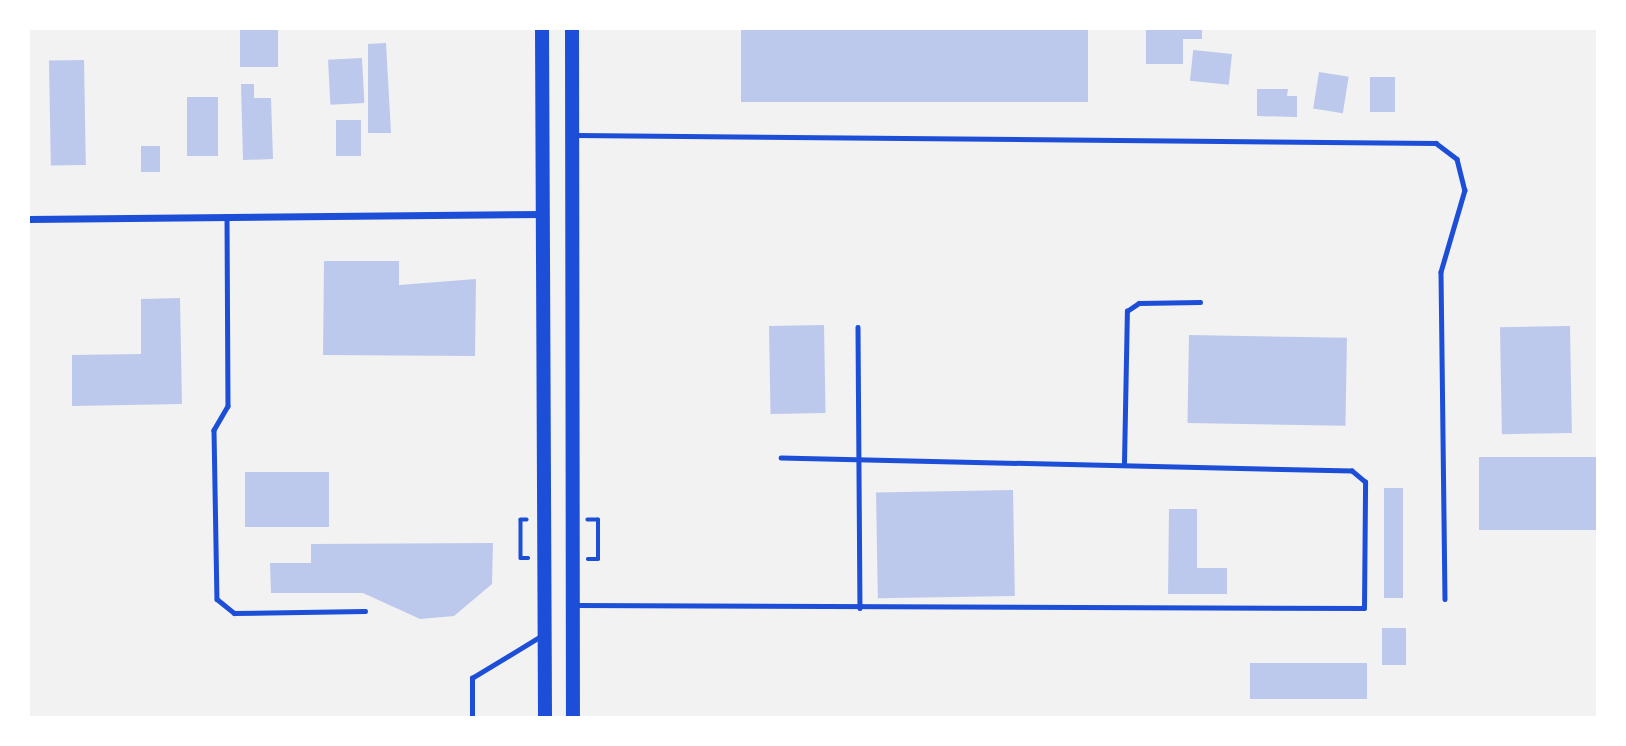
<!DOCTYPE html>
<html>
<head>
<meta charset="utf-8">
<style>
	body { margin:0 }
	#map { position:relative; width:1626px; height:746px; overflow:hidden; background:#f2f2f2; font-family:"IBM Plex Serif",serif }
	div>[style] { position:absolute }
	.building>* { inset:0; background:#bdc9ec; transform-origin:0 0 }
	.path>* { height:3.5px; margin:-1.75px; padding:0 1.75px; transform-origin:1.75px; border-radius:1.75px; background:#1d4ed8 }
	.service>* { height:4.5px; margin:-2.25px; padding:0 2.25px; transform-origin:2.25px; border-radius:2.25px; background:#1d4ed8 }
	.minor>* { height:7px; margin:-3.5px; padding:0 3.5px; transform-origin:3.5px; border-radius:3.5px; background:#1d4ed8 }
	.trunk>* { height:14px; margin:-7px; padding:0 7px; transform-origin:7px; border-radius:7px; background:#1d4ed8 }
	span { translate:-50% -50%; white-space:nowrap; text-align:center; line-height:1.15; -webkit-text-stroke:7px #fff; paint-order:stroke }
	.frame { position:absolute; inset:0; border:30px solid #fff; pointer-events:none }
</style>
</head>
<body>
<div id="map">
	<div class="building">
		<i style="left:240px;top:28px;width:38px;height:39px"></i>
		<i style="left:741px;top:28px;width:347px;height:74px"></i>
		<i style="clip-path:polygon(1146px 28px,1202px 28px,1202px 39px,1183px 39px,1183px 64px,1146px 64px)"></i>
		<i style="clip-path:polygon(386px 43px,391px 133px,368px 133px,368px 44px)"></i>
		<i style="left:1232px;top:54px;width:31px;height:39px;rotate:96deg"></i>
		<i style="left:362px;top:58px;width:45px;height:34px;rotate:87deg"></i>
		<i style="left:84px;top:60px;width:105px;height:35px;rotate:89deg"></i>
		<i style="left:1319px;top:72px;width:30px;height:37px;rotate:9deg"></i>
		<i style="left:1370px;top:77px;width:25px;height:35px"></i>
		<i style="clip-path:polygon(241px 84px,254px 84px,254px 98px,271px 98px,273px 159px,243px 160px)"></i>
		<i style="clip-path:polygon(1257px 89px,1288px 89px,1287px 96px,1297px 96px,1297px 117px,1257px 116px)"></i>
		<i style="left:187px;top:97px;width:31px;height:59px"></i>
		<i style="left:336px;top:120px;width:25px;height:36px"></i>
		<i style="left:141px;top:146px;width:19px;height:26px"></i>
		<i style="clip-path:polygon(324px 261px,399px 261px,399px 285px,476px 279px,475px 356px,323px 355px)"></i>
		<i style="clip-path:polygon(180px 298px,182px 404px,72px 406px,72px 355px,141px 354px,141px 299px)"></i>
		<i style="left:824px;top:325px;width:88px;height:55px;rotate:89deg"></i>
		<i style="left:1570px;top:326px;width:107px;height:70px;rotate:89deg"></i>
		<i style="left:1189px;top:335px;width:158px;height:88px;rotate:1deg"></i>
		<i style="left:1598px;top:457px;width:73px;height:119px;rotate:90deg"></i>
		<i style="left:245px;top:472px;width:84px;height:55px"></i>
		<i style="left:1384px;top:488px;width:19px;height:110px"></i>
		<i style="left:1013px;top:490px;width:106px;height:137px;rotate:89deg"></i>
		<i style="clip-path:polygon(1169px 509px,1197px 509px,1197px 568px,1227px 568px,1227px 594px,1168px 594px)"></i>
		<i style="clip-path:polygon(493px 543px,492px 584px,454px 616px,420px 619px,363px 593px,271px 593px,270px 563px,311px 563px,311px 544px)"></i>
		<i style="left:1382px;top:628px;width:24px;height:37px"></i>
		<i style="left:1250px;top:663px;width:117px;height:36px"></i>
	</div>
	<div class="path">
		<i style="left:527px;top:520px;width:6px;rotate:180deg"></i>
		<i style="left:521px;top:520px;width:38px;rotate:90deg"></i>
		<i style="left:521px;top:558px;width:7px"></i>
		<i style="left:588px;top:559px;width:10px"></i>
		<i style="left:598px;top:559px;width:39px;rotate:-90deg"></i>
		<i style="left:598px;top:520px;width:10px;rotate:180deg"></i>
	</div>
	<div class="service">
		<i style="left:576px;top:135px;width:860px;rotate:0.53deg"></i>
		<i style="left:1436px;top:143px;width:26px;rotate:37deg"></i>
		<i style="left:1457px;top:159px;width:32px;rotate:76deg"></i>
		<i style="left:1465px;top:190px;width:85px;rotate:106.3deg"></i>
		<i style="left:1441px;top:272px;width:327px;rotate:89.3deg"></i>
		<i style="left:227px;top:216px;width:190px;rotate:89.7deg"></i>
		<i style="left:228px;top:406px;width:28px;rotate:120deg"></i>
		<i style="left:214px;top:430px;width:169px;rotate:89deg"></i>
		<i style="left:217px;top:599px;width:22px;rotate:39deg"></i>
		<i style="left:234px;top:613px;width:131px;rotate:-0.9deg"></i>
		<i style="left:858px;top:327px;width:281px;rotate:89.6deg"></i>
		<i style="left:1124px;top:463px;width:152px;rotate:-88.9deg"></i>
		<i style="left:1127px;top:311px;width:14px;rotate:-34deg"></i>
		<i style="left:1139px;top:303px;width:61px;rotate:-0.9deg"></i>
		<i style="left:577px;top:605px;width:787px;rotate:0.22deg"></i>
		<i style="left:1364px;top:608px;width:126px;rotate:-89.5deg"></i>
		<i style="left:1365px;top:482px;width:17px;rotate:-140deg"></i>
		<i style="left:1352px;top:471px;width:571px;rotate:-178.7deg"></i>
		<i style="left:472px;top:718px;width:40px;rotate:-90deg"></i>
		<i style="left:472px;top:678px;width:81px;rotate:-31.3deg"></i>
	</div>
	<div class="minor">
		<i style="left:28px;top:219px;width:515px;rotate:-0.56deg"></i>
	</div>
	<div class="trunk">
		<i style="left:542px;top:28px;width:690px;rotate:89.75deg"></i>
		<i style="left:572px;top:28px;width:690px;rotate:89.92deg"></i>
	</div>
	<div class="frame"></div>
</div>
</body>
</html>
